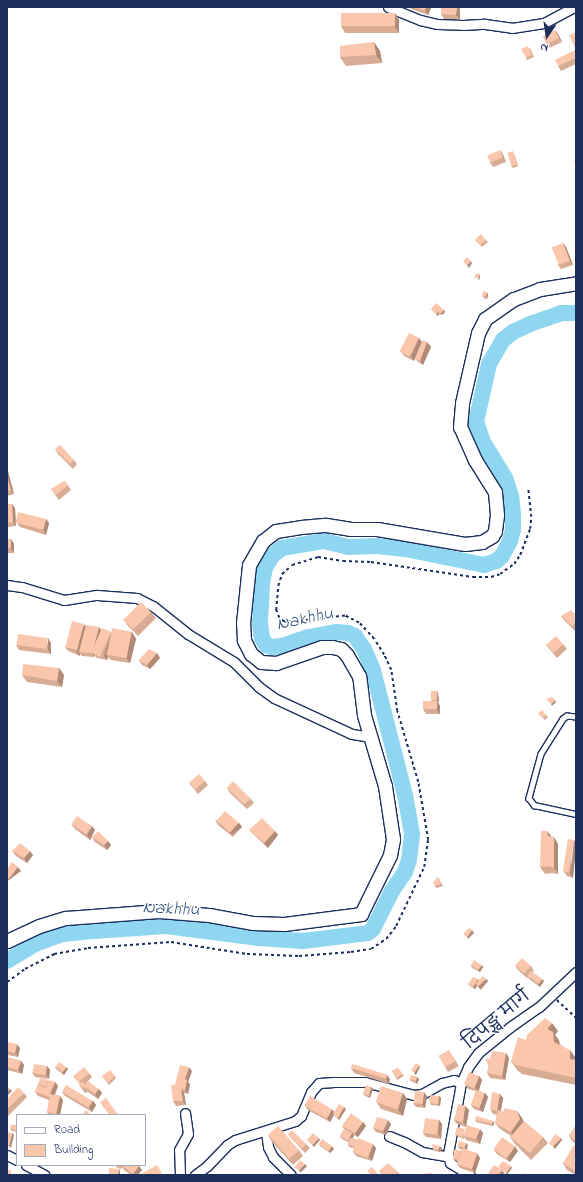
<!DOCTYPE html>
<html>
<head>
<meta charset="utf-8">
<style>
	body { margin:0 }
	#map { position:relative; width:583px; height:1182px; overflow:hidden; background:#fff; font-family:"Indie Flower","Playpen Sans Deva",sans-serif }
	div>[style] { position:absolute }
	.river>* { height:16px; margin:-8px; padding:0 8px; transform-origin:8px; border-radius:8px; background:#8fd6f1 }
	.path>* { height:1.5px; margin-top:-0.75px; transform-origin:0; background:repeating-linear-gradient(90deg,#1b2f5e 0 3px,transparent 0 6px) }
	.roads { filter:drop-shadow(1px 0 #1b2f5e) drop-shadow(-1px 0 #1b2f5e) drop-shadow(0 1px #1b2f5e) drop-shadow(0 -1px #1b2f5e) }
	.lane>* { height:4.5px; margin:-2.25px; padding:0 2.25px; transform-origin:2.25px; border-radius:2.25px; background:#fff }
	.street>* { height:9px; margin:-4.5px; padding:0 4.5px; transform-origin:4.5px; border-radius:4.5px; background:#fff }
	.secondary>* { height:13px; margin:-6.5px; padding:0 6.5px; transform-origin:6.5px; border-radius:6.5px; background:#fff }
	.wall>* { inset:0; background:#d8ab94 }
	.shaded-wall>* { inset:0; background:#b08b78; transform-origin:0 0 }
	.building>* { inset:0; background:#fbc7ac; transform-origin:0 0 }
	span { translate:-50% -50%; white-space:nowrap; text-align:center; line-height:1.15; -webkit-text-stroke:3px #fff; paint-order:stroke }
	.street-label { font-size:17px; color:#1b2f5e }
	.water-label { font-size:18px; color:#385983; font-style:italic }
	.frame { position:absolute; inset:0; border:8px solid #1b2f5e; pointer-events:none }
	.legend { position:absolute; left:16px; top:1114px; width:130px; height:52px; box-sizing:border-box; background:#fff; border:1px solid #a4acbf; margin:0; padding:5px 7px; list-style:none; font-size:12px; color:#1b2f5e }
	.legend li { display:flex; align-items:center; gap:8px; height:20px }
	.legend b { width:20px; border:1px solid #a4acbf }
	.north { position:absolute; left:527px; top:16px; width:40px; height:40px; -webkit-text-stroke:3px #fff; paint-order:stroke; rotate:193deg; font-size:11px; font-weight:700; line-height:16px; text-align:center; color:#1b2f5e }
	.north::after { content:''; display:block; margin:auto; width:14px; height:18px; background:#1b2f5e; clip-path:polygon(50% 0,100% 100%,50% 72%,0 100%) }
</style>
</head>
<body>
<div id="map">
	<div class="river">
		<i style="left:7px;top:961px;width:33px;rotate:-31deg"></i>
		<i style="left:35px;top:944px;width:30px;rotate:-20deg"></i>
		<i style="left:63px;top:934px;width:31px;rotate:-6deg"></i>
		<i style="left:94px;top:931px;width:72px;rotate:-4deg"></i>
		<i style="left:166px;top:926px;width:93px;rotate:7.4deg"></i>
		<i style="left:258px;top:938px;width:45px;rotate:3.8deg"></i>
		<i style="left:303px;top:941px;width:65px;rotate:-7deg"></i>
		<i style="left:368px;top:933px;width:6px;rotate:-39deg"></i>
		<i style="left:373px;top:929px;width:42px;rotate:-63.4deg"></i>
		<i style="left:392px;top:891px;width:23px;rotate:-56deg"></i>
		<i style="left:405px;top:872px;width:13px;rotate:-72deg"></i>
		<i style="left:409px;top:860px;width:26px;rotate:-83deg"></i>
		<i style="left:412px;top:834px;width:40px;rotate:-100deg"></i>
		<i style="left:405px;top:795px;width:129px;rotate:-104.4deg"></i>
		<i style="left:373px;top:670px;width:23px;rotate:-113deg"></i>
		<i style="left:364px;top:649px;width:16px;rotate:-125deg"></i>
		<i style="left:355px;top:636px;width:8px;rotate:-157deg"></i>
		<i style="left:348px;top:633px;width:11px;rotate:-175deg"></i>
		<i style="left:337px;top:632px;width:29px;rotate:170deg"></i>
		<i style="left:308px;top:637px;width:28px;rotate:161deg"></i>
		<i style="left:282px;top:646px;width:10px;rotate:174deg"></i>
		<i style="left:272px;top:647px;width:6px;rotate:-162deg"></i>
		<i style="left:266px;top:645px;width:8px;rotate:-120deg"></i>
		<i style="left:262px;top:638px;width:15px;rotate:-98deg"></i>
		<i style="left:260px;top:623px;width:40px;rotate:-87.1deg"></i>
		<i style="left:262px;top:583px;width:15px;rotate:-79deg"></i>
		<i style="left:265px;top:568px;width:14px;rotate:-60deg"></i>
		<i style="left:272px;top:556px;width:13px;rotate:-39deg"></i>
		<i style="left:282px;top:548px;width:43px;rotate:-9.5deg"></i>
		<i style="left:324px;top:541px;width:25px;rotate:14deg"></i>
		<i style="left:348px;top:547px;width:29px;rotate:-2deg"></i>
		<i style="left:377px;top:546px;width:28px;rotate:6deg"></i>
		<i style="left:405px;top:549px;width:81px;rotate:11.4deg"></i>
		<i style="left:484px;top:565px;width:13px;rotate:-18deg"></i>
		<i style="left:496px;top:561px;width:8px;rotate:-40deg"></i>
		<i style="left:502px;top:556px;width:17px;rotate:-62deg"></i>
		<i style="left:510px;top:541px;width:11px;rotate:-75deg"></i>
		<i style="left:513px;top:530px;width:16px;rotate:-90deg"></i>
		<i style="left:513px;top:514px;width:18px;rotate:-96deg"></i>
		<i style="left:511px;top:496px;width:19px;rotate:-108deg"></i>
		<i style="left:505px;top:478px;width:42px;rotate:-121.4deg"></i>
		<i style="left:483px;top:442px;width:21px;rotate:-109deg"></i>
		<i style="left:476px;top:422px;width:59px;rotate:-77.4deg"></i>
		<i style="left:489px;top:364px;width:28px;rotate:-60deg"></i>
		<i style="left:503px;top:340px;width:13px;rotate:-39deg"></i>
		<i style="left:513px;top:332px;width:19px;rotate:-25deg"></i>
		<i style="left:530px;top:324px;width:34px;rotate:-19deg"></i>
		<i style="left:562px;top:313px;width:14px"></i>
	</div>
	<div class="path">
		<i style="left:7px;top:982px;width:22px;rotate:-36deg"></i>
		<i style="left:25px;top:969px;width:33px;rotate:-27deg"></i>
		<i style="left:54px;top:954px;width:35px;rotate:-10deg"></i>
		<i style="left:88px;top:948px;width:83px;rotate:-4.1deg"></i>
		<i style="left:171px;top:942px;width:77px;rotate:9deg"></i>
		<i style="left:247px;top:954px;width:52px;rotate:2.2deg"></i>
		<i style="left:299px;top:956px;width:52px;rotate:-4.4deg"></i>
		<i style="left:351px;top:952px;width:20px;rotate:-9deg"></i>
		<i style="left:371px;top:949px;width:18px;rotate:-34deg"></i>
		<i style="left:386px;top:939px;width:16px;rotate:-52deg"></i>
		<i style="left:396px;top:926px;width:65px;rotate:-64.6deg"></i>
		<i style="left:424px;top:867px;width:27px;rotate:-82deg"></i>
		<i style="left:428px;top:840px;width:59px;rotate:-99.8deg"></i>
		<i style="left:418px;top:782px;width:74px;rotate:-106.5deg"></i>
		<i style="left:397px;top:711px;width:41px;rotate:-98.3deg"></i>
		<i style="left:391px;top:670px;width:17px;rotate:-115deg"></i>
		<i style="left:384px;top:655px;width:19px;rotate:-122deg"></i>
		<i style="left:374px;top:639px;width:22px;rotate:-133deg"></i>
		<i style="left:359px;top:623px;width:16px;rotate:-153deg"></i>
		<i style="left:345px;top:616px;width:53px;rotate:173.5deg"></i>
		<i style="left:292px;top:622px;width:8px;rotate:180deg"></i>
		<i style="left:284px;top:622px;width:6px;rotate:-141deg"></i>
		<i style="left:279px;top:618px;width:9px;rotate:-111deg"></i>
		<i style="left:276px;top:610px;width:24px;rotate:-85deg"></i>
		<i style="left:278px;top:586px;width:13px;rotate:-72deg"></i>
		<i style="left:282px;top:574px;width:13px;rotate:-42deg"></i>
		<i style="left:292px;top:565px;width:27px;rotate:-17deg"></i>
		<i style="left:318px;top:557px;width:25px;rotate:9deg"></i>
		<i style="left:343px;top:561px;width:28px;rotate:2deg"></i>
		<i style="left:371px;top:562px;width:103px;rotate:8.4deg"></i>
		<i style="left:473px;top:577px;width:18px"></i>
		<i style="left:491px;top:577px;width:9px;rotate:-18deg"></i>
		<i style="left:500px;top:574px;width:17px;rotate:-36deg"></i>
		<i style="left:514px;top:564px;width:11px;rotate:-56deg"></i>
		<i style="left:520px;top:555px;width:28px;rotate:-69deg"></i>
		<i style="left:530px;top:529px;width:12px;rotate:-85deg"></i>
		<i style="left:531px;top:517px;width:29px;rotate:-96deg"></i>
		<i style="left:557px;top:1000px;width:26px;rotate:43deg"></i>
	</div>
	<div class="roads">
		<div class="lane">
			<i style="left:576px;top:717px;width:9px;rotate:-174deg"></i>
			<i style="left:567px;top:716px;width:5px;rotate:143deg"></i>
			<i style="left:563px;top:719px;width:41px;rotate:122.2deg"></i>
			<i style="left:541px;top:754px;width:46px;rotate:105.3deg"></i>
			<i style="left:529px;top:798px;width:9px;rotate:54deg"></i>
			<i style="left:534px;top:805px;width:43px;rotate:12.1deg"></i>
		</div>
		<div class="street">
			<i style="left:388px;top:7px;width:35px;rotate:22deg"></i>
			<i style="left:420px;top:20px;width:18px;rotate:13deg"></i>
			<i style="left:438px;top:24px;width:25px;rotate:2deg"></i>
			<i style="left:463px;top:25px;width:22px;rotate:-3deg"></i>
			<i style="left:485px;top:24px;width:27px;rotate:8deg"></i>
			<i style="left:512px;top:28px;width:32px;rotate:-9deg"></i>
			<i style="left:544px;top:23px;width:34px;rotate:-28deg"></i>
			<i style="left:7px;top:585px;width:15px;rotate:8deg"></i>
			<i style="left:22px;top:587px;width:44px;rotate:17.2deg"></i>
			<i style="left:64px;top:600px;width:33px;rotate:-9deg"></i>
			<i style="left:97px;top:595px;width:40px;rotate:4.3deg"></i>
			<i style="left:137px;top:598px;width:18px;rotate:27deg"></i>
			<i style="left:153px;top:606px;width:45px;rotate:38.7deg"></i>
			<i style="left:188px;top:634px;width:54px;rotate:31.3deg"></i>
			<i style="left:234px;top:662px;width:35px;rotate:45deg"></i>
			<i style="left:259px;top:687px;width:19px;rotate:36deg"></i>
			<i style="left:274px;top:698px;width:86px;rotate:24.8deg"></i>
			<i style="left:352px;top:734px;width:19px;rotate:9deg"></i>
			<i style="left:461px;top:1083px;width:72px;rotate:100.4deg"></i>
			<i style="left:448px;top:1154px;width:9px;rotate:77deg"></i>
			<i style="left:450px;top:1163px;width:23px;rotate:31deg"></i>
			<i style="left:266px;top:1132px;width:15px;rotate:82deg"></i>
			<i style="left:268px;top:1147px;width:11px;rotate:63deg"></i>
			<i style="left:273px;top:1157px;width:25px;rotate:45deg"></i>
			<i style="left:389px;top:1136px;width:18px;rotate:22deg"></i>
			<i style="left:406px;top:1143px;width:18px;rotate:29deg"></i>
			<i style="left:422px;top:1152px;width:27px;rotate:10deg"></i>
			<i style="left:7px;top:1155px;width:11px;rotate:27deg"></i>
			<i style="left:26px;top:1165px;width:21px;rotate:28deg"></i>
			<i style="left:180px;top:1175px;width:25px;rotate:-92deg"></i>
			<i style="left:179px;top:1150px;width:18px;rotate:-61deg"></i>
			<i style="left:188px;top:1134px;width:21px;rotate:-98deg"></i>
			<i style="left:195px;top:1175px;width:15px;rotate:-37deg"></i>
			<i style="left:207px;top:1166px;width:29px;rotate:-46deg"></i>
			<i style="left:227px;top:1145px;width:9px;rotate:-32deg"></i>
			<i style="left:235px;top:1140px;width:63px;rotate:-17.6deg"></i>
			<i style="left:295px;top:1121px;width:8px;rotate:-40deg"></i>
			<i style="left:301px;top:1116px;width:26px;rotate:-67deg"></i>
			<i style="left:311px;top:1092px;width:12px;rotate:-48deg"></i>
			<i style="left:319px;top:1083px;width:15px;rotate:-4deg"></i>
			<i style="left:334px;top:1082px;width:31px"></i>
			<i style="left:365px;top:1082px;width:51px;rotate:14.9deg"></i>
			<i style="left:414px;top:1095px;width:8px;rotate:-7deg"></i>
			<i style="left:422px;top:1094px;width:23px;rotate:-29deg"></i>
			<i style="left:442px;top:1083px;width:12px;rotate:-14deg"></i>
			<i style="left:454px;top:1080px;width:8px;rotate:23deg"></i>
			<i style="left:461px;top:1083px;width:17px;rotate:-66deg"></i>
			<i style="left:468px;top:1067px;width:17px;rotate:-54deg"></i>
			<i style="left:478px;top:1053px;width:41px;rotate:-39.1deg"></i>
			<i style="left:510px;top:1027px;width:35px;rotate:-35deg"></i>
			<i style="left:539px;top:1007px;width:51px;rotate:-43.4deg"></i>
		</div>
		<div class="secondary">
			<i style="left:7px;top:941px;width:35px;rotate:-25deg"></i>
			<i style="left:39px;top:926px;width:28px;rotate:-17deg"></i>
			<i style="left:66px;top:918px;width:93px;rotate:-4.3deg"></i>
			<i style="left:159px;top:911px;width:50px;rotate:4.6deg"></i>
			<i style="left:209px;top:915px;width:45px;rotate:10.3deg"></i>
			<i style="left:253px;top:923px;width:31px;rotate:2deg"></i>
			<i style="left:284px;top:924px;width:78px;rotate:-7.4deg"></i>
			<i style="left:361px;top:914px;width:66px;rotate:-63.8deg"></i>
			<i style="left:390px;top:855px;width:16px;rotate:-79deg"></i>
			<i style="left:393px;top:839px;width:54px;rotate:-98.6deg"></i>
			<i style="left:385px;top:786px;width:74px;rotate:-106.5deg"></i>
			<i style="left:364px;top:715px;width:39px;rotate:-97deg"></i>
			<i style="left:359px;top:676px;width:24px;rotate:-120deg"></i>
			<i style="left:347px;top:655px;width:8px;rotate:-135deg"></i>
			<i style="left:341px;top:649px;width:9px;rotate:-167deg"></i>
			<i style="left:332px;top:647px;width:10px;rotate:180deg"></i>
			<i style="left:322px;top:647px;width:49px;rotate:160.8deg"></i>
			<i style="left:276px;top:663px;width:15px;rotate:-176deg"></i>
			<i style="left:261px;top:662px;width:13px;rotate:-141deg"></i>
			<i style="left:251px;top:654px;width:16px;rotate:-117deg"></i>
			<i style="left:244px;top:640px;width:17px;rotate:-93deg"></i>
			<i style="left:243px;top:623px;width:58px;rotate:-84.1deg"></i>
			<i style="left:249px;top:565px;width:28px;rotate:-60deg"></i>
			<i style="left:263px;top:541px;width:16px;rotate:-38deg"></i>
			<i style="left:276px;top:531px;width:25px;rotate:-9deg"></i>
			<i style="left:301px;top:527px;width:25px;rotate:-5deg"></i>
			<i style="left:326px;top:525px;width:24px;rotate:9deg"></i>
			<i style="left:350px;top:529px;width:27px"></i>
			<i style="left:377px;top:529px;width:89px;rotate:9.7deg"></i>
			<i style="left:465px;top:544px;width:17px;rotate:-7deg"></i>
			<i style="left:482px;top:542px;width:12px;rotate:-31deg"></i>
			<i style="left:492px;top:536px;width:6px;rotate:-59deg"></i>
			<i style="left:495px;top:531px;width:16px;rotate:-83deg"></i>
			<i style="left:497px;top:515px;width:23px;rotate:-95deg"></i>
			<i style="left:495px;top:492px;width:38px;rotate:-122deg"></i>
			<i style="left:475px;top:460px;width:36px;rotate:-114deg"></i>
			<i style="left:460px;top:427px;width:24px;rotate:-85deg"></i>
			<i style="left:462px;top:403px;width:72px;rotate:-77.1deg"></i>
			<i style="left:478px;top:333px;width:16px;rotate:-63deg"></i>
			<i style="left:485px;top:319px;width:35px;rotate:-35deg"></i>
			<i style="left:514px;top:299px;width:28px;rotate:-21deg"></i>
			<i style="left:540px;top:289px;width:36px;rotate:-9deg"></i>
		</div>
	</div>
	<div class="wall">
		<i style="clip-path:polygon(410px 7px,430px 7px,431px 8px,428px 15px,411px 9px)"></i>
		<i style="clip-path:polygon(457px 7px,458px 7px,460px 9px,460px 19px,444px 19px,441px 14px)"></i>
		<i style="clip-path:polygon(395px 13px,399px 20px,399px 33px,345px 33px,341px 26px)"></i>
		<i style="clip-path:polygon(555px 30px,558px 34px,562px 42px,549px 48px,546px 43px)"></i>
		<i style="clip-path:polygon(374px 42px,380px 51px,382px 63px,346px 66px,340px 57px)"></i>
		<i style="clip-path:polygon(530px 48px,534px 57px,527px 60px,526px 58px)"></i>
		<i style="clip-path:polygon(576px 51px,576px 64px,561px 71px,558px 66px)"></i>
		<i style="clip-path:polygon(500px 150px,503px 155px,506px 162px,493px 167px,490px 163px)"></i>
		<i style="clip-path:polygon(514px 153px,518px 166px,513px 168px,511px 166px)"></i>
		<i style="clip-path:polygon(475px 240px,486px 240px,488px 242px,482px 247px)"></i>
		<i style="clip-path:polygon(563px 243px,566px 247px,573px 265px,561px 269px,558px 265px)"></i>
		<i style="clip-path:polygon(488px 294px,487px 299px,484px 298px,482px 296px)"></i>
		<i style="clip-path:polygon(431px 309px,444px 310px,445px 312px,442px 315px,439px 314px,438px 316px)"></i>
		<i style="clip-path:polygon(419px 338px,422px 342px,417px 353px,427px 342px,431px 347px,423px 365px,418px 362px,415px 358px,414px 361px,404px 356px,401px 352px)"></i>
		<i style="clip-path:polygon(55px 449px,74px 460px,77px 464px,73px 469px,58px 454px)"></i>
		<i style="clip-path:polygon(7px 470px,14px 494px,7px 496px)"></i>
		<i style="clip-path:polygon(65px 481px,71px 490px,59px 500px,51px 489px)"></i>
		<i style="clip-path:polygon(7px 504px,15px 508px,16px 526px,7px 527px)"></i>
		<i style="clip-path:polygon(46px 519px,49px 523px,46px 535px,20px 527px,17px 523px)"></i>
		<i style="clip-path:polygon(7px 539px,11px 539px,14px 544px,14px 553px,7px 553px)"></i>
		<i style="clip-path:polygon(151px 612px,156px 618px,138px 636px,128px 626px,123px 619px)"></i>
		<i style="clip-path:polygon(576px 615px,576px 630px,575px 631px,564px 620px,561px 616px)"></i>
		<i style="clip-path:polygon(86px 626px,99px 627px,101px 630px,111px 632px,132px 632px,136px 639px,130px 663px,111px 660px,108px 657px,107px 660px,97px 658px,95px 655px,95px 657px,82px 656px,80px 654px,80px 656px,68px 651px,65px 647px)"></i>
		<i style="clip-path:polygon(51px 643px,51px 654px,19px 650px,16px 645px)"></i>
		<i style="clip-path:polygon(563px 644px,567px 649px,557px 658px,546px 645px)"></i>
		<i style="clip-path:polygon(157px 653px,160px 658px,150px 669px,142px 665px,139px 660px)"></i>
		<i style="clip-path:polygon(59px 668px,64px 675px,62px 687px,27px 682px,22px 675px)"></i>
		<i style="clip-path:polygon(438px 693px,439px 702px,438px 702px,440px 706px,440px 714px,426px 714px,423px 709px,432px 701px,431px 700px)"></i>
		<i style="clip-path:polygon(538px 713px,546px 715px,548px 717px,545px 720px)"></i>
		<i style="clip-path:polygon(205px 781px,208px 785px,198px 794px,189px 783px)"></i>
		<i style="clip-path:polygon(227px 788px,251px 799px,254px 803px,247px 809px,230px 793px)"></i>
		<i style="clip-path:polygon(215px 820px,239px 823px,242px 827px,233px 837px,218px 825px)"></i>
		<i style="clip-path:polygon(71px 824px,95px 830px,90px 840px,75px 829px)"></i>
		<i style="clip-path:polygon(249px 830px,275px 831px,278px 835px,268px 848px,253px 834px)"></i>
		<i style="clip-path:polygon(547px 831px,551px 837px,558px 844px,558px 874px,552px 873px,545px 874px,540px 867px)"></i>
		<i style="clip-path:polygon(92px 837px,108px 841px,111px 845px,107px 850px,95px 842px)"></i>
		<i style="clip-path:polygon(568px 839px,573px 878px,567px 876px,564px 872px)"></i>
		<i style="clip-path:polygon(12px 851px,33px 855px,27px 863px,16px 856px)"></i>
		<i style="clip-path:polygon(438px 877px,443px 886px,436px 888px,435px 886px)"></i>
		<i style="clip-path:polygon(471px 965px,483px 967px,480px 972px,472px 968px)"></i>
		<i style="clip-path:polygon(515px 965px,531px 966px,534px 971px,532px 972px,544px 981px,540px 987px,529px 979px,528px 977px,527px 978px,518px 970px)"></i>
		<i style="clip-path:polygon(478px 979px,479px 981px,488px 981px,481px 990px,477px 986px,475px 989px,470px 986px,468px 984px)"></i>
		<i style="clip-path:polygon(558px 1031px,555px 1035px,559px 1040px,560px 1044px,576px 1058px,576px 1085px,522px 1074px,517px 1070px,511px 1061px,526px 1040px)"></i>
		<i style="clip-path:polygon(7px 1042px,20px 1048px,18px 1057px,8px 1055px,7px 1054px)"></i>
		<i style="clip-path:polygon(506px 1053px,509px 1058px,505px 1080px,490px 1078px,487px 1073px,490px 1059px)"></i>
		<i style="clip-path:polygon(452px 1055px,459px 1066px,448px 1072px,445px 1067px)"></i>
		<i style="clip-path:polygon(7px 1057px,21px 1061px,24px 1065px,22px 1074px,7px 1070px)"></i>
		<i style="clip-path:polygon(47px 1066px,50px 1070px,49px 1079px,35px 1077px,32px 1073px)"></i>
		<i style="clip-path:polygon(55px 1067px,66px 1067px,68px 1069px,64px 1075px,56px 1069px)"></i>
		<i style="clip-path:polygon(351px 1068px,387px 1075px,390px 1079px,389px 1084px,354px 1073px)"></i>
		<i style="clip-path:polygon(398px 1068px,404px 1076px,397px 1080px,392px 1071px)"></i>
		<i style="clip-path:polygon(192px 1071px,188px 1082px,190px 1084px,188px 1094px,184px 1093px,186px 1105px,176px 1106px,173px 1101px,175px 1085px)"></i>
		<i style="clip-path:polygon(89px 1073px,92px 1077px,88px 1081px,102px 1093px,98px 1099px,88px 1092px,85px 1093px,79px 1085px,80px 1084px,73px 1076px)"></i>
		<i style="clip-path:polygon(102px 1076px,115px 1076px,116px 1078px,109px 1085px)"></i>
		<i style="clip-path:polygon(479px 1076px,482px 1080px,479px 1091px,485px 1093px,488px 1097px,483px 1112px,474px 1109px,471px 1105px,476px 1091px,468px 1089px,465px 1084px)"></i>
		<i style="clip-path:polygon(417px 1077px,419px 1079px,417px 1084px,411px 1081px,410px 1079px)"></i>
		<i style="clip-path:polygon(48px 1081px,55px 1082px,58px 1086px,55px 1095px,60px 1096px,63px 1100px,60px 1115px,49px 1115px,47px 1112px,49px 1100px,38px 1096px,35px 1092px,39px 1086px,38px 1084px)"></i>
		<i style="clip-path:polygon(371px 1087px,373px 1089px,370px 1098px,365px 1096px,363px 1094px)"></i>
		<i style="clip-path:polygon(62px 1092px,93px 1101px,96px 1105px,92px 1112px,65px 1096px)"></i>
		<i style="clip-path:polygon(24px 1093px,27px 1097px,7px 1117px,7px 1099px)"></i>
		<i style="clip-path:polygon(403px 1093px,407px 1099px,403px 1116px,381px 1109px,377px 1103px)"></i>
		<i style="clip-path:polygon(500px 1094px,503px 1098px,501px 1111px,503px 1112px,517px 1111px,522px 1118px,524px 1122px,543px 1137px,548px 1143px,531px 1160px,515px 1144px,510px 1137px,511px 1136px,500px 1129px,495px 1123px,497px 1115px,493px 1114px,490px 1109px)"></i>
		<i style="clip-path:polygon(427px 1096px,425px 1108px,416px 1107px,413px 1103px)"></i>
		<i style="clip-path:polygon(439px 1096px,441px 1098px,440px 1106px,431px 1105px,430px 1103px)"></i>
		<i style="clip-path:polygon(305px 1106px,332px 1109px,334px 1112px,346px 1109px,339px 1120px,334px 1115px,330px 1122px,308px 1110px)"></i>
		<i style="clip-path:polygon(465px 1106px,469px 1110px,466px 1127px,457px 1124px,454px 1120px)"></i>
		<i style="clip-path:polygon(439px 1120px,442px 1124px,441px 1139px,426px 1137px,423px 1133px)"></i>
		<i style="clip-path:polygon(475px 1120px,493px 1121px,494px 1123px,493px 1126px,476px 1122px)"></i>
		<i style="clip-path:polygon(363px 1122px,366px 1126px,358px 1137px,353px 1135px,354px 1136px,352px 1138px,376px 1148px,372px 1161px,356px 1156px,353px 1152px,354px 1148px,349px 1147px,348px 1144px,348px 1142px,342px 1139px,340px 1136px,344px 1129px,342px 1126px)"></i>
		<i style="clip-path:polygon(391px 1124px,386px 1135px,376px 1132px,373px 1128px)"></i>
		<i style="clip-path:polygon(576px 1125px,576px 1144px,572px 1141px,569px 1136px)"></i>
		<i style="clip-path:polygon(17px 1126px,17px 1132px,12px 1131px,10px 1128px)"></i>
		<i style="clip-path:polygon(483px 1133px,480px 1144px,466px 1140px,465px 1137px,464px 1139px,457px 1136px,455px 1134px)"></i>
		<i style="clip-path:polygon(288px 1134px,306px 1144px,310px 1148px,305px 1153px,291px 1138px)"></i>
		<i style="clip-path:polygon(268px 1135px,299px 1150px,303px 1156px,293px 1165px,272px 1142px)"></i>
		<i style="clip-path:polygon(319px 1144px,334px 1149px,330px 1153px,320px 1146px)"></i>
		<i style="clip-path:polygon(468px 1145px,467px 1150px,480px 1158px,475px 1173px,460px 1168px,457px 1164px,458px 1162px,454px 1160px,453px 1158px,461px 1151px,461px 1149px,459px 1149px,458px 1146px)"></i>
		<i style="clip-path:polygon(576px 1146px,576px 1175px,567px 1170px,563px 1163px)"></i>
		<i style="clip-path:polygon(433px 1149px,442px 1149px,440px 1152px,434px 1151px)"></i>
		<i style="clip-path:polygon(494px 1150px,518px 1151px,510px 1162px,497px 1154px)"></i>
		<i style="clip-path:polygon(116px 1166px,139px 1166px,142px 1170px,138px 1175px,131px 1175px,124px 1170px,122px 1167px,121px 1169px,117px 1168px)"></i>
		<i style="clip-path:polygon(379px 1171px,398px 1172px,400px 1175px,382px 1175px)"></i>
	</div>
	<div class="shaded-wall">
		<i style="clip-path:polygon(426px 7px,430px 7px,431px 8px,428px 15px,425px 11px)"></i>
		<i style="clip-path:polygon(457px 7px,458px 7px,460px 9px,460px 19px,456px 15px)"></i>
		<i style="clip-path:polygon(395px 13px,399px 20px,399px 33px,395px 27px)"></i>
		<i style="clip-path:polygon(555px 30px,558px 34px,562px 42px,559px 38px)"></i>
		<i style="clip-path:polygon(374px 42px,380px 51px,382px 63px,376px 55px)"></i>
		<i style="clip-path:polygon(500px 150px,503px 155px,506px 162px,503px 157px)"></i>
		<i style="clip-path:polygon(563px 243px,566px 247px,573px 265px,570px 261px)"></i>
		<i style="clip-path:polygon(471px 261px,472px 263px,469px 268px,467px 265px)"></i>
		<i style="clip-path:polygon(479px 274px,480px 276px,479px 281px,478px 278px)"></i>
		<i style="clip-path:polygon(487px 292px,488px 294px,487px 299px,486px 297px)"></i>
		<i style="clip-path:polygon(444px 310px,445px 312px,442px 315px,441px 313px)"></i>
		<i style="clip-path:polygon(438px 312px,439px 314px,438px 316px,436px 314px)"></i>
		<i style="clip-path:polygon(419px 338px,422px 342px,414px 361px,411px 357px)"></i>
		<i style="clip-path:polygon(427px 342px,431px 347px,423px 365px,420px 361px)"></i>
		<i style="clip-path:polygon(7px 470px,8px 471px,14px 494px,11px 490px,7px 476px)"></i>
		<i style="clip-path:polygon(12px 504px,15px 508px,16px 526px,13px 522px)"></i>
		<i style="clip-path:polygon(46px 519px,49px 523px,46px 535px,43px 530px)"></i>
		<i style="clip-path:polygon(11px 539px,14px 544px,14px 553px,11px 549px)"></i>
		<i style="clip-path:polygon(84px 624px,87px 628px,79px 652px,80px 654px,80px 656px,76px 652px)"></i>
		<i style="clip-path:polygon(99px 627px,102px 631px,94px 654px,95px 655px,95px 657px,92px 653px)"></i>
		<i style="clip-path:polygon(111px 632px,114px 636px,106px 654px,108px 657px,107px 660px,104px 656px)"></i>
		<i style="clip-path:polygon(132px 632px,136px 639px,130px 663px,125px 657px)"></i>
		<i style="clip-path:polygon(48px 638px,51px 643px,51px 654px,48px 650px)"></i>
		<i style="clip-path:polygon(157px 653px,160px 658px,150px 669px,147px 665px)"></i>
		<i style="clip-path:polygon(59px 668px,64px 675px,62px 687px,57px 681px)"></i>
		<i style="clip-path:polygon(437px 691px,438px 693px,439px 702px,437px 700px)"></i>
		<i style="clip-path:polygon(555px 700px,556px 702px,552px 706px,551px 704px)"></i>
		<i style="clip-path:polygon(437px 701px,440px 706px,440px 714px,437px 710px)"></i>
		<i style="left:239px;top:823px;width:5px;height:13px;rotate:53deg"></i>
		<i style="clip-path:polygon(92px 826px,95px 830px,90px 840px,87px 835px)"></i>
		<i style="clip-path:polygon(275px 831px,278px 835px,268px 848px,264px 843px)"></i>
		<i style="clip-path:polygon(547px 831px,552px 837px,548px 836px)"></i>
		<i style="clip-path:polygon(554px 837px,558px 844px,558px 874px,554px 868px)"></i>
		<i style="clip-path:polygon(574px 840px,576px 843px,576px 851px,573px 878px,570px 874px)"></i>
		<i style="clip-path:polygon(108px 841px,111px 845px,107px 850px,104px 845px)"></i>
		<i style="clip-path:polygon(30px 851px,33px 855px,27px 863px,24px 858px)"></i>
		<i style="left:18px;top:867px;width:5px;height:18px;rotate:53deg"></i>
		<i style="clip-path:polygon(472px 930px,474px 933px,468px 939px,467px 937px)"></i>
		<i style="clip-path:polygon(482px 965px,483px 967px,480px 972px,478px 970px)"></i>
		<i style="clip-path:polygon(478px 979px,479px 982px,475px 989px,473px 987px)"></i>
		<i style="left:486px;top:979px;width:3px;height:11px;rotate:45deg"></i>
		<i style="clip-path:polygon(542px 979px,544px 981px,540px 987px,538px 984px)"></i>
		<i style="clip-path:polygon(552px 1023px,558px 1031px,555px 1035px,559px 1040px,560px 1050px,554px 1042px,547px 1029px)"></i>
		<i style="clip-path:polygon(17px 1044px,20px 1048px,18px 1057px,15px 1053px)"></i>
		<i style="clip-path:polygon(570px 1050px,576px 1058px,576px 1067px,570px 1059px)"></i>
		<i style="clip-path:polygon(506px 1053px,509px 1058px,505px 1080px,502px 1076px)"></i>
		<i style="clip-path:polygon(21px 1061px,24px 1065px,22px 1074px,18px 1070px)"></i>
		<i style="clip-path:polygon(419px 1065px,420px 1067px,416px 1075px,414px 1073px)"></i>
		<i style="clip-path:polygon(47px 1066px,50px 1070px,49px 1079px,46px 1075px)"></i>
		<i style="clip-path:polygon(66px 1067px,68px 1069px,64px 1075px,62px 1072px)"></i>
		<i style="clip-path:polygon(189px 1067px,192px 1071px,188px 1082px,190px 1084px,188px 1094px,185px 1090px,185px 1079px)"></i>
		<i style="clip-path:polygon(387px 1075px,390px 1079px,389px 1084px,385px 1079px)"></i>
		<i style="clip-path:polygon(479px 1076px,482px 1080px,478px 1092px,475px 1087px)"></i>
		<i style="clip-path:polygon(417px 1077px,419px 1079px,417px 1084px,416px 1081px)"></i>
		<i style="clip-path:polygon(55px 1082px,58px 1086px,53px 1098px,50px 1094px)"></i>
		<i style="clip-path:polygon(371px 1087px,373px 1089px,370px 1098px,369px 1096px)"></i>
		<i style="clip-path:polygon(10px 1089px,12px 1091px,7px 1096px,7px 1092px)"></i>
		<i style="clip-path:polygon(99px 1089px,102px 1093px,98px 1099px,95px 1094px)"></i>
		<i style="clip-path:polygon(181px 1089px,184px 1093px,186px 1105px,183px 1101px)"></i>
		<i style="clip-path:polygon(424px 1092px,427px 1096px,425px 1108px,422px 1104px)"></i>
		<i style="clip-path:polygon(403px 1093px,407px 1099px,403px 1116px,398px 1110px)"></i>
		<i style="clip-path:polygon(485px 1093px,488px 1097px,483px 1112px,479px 1108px)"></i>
		<i style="clip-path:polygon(500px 1094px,503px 1098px,500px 1115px,497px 1111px)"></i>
		<i style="clip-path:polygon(60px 1096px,63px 1100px,60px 1115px,57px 1115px,56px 1114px)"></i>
		<i style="clip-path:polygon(439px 1096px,441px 1098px,440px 1106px,438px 1104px)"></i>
		<i style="clip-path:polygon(93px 1101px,96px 1105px,92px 1112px,89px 1107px)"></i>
		<i style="clip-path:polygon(465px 1106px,469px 1110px,466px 1127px,463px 1122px)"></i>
		<i style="clip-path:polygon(344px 1107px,346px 1109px,339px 1120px,338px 1118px)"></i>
		<i style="clip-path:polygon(332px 1109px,335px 1113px,333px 1114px,334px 1115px,330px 1122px,327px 1118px)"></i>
		<i style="clip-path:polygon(517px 1111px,522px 1118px,525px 1126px,515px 1138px,511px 1132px)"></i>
		<i style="clip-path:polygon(388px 1120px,391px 1124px,386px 1135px,383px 1131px)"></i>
		<i style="clip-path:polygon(439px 1120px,442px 1124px,441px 1139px,438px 1134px)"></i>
		<i style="clip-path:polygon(493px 1121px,494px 1123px,493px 1126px,492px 1124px)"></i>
		<i style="clip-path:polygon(363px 1122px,366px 1126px,358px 1137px,355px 1133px)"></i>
		<i style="clip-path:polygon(480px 1129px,483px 1133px,480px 1144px,476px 1139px)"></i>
		<i style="clip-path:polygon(12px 1133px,14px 1135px,11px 1148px,9px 1146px)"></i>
		<i style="clip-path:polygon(352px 1133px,354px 1136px,349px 1143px,348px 1141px)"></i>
		<i style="clip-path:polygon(319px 1138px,320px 1140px,314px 1147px,312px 1145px)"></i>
		<i style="clip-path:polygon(561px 1138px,562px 1140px,555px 1149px,553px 1146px)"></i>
		<i style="clip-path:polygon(466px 1143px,468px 1145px,466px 1150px,465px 1148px)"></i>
		<i style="clip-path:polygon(373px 1144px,376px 1148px,372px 1161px,369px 1157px)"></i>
		<i style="clip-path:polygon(332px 1146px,334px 1149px,330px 1153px,329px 1151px)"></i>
		<i style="clip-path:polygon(440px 1146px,442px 1149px,440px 1152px,438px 1150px)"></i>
		<i style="clip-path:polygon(515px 1146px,518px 1151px,510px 1162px,507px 1158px)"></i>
		<i style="clip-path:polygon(477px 1153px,480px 1158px,475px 1173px,472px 1169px)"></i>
		<i style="left:305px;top:1164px;width:3px;height:9px;rotate:45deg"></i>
		<i style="clip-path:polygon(139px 1166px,142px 1170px,138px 1175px,133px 1175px,133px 1174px)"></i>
		<i style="clip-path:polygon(511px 1166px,512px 1168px,507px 1175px,506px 1173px)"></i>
		<i style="clip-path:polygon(119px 1169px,120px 1171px,120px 1175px,118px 1174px)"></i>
		<i style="clip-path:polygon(502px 1170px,505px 1174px,505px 1175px,498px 1175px)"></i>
	</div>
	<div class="building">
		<i style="clip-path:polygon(415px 7px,426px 7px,425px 11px)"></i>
		<i style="clip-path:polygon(441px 7px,457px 7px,456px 15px,441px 14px)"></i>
		<i style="left:341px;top:13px;width:54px;height:13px"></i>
		<i style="left:555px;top:30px;width:9px;height:14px;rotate:63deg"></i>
		<i style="clip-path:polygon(576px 32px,576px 50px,569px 35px)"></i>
		<i style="clip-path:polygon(374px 42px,376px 55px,340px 57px,340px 46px)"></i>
		<i style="clip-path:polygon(528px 46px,532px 55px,526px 58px,521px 49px)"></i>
		<i style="clip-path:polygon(575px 50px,576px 52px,576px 58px,558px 66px,555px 60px)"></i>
		<i style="left:500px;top:150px;width:8px;height:14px;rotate:67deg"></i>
		<i style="left:513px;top:151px;width:14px;height:6px;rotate:73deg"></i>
		<i style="clip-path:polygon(576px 157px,576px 164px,574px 163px)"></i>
		<i style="clip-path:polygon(481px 234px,486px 240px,480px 245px,475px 240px)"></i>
		<i style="left:563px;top:243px;width:19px;height:12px;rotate:69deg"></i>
		<i style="clip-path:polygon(467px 257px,471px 261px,467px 265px,463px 262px)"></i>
		<i style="clip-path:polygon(476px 273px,479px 274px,478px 278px,474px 278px)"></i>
		<i style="left:483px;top:291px;width:4px;height:5px;rotate:14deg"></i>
		<i style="clip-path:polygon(436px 303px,444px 310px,441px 313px,438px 312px,436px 314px,431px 309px)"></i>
		<i style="left:409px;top:333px;width:11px;height:21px;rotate:27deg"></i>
		<i style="clip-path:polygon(423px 340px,427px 342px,420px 361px,415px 358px)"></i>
		<i style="clip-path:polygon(60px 445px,74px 460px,70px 464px,55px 449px)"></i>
		<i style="clip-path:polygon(7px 476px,11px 490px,7px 491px)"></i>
		<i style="clip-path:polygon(65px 481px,68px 485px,56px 495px,51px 489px)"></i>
		<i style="clip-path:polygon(7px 504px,12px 504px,13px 522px,7px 523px)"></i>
		<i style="left:18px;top:512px;width:29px;height:11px;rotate:14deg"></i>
		<i style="left:7px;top:539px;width:4px;height:9px"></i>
		<i style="left:141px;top:602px;width:14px;height:25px;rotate:45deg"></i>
		<i style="clip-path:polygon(571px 610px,576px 615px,576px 622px,572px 626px,561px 616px)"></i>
		<i style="left:72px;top:621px;width:12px;height:27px;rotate:14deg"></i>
		<i style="clip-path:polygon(86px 625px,99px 627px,92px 653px,79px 652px)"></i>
		<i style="left:102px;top:628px;width:10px;height:27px;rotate:24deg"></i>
		<i style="left:112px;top:628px;width:20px;height:27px;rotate:11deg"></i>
		<i style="left:18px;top:634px;width:30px;height:11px;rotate:8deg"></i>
		<i style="left:556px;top:636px;width:11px;height:13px;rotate:49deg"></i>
		<i style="clip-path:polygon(149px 649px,157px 653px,147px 665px,139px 660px)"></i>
		<i style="clip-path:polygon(23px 664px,59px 668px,57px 681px,22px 675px)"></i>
		<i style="left:431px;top:691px;width:6px;height:9px"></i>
		<i style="clip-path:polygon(552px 697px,555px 700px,551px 704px,546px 699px)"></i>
		<i style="left:423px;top:701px;width:14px;height:8px"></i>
		<i style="clip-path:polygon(542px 710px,546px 715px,543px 718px,538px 713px)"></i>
		<i style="left:199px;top:774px;width:9px;height:13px;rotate:49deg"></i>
		<i style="clip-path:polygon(233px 781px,251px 799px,244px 804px,227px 788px)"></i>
		<i style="left:225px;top:811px;width:18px;height:13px;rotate:41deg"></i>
		<i style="left:77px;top:816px;width:18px;height:10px;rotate:34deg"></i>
		<i style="clip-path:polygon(262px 818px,275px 831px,264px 843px,249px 830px)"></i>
		<i style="clip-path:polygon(98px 831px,108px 841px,104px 845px,92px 837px)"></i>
		<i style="clip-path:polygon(541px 831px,547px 831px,548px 836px,554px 837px,554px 868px,548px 866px,540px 867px)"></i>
		<i style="left:568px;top:839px;width:6px;height:33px;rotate:9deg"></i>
		<i style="clip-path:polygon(20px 843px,30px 851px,24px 858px,12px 851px)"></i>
		<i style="clip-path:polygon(12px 862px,18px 867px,7px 881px,7px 869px)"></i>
		<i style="clip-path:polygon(438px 877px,441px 884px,435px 886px,433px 882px)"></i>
		<i style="clip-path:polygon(469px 928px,472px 930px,467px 937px,463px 934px)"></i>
		<i style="left:522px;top:958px;width:12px;height:10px;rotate:42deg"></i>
		<i style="clip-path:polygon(474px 960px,482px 965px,478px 970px,471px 965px)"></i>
		<i style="left:531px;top:971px;width:14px;height:6px;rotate:36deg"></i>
		<i style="left:483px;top:976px;width:4px;height:11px;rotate:45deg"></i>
		<i style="clip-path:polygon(473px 977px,478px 979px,473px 987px,468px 984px)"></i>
		<i style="clip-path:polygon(545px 1018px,552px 1023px,547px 1029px,553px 1032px,554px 1042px,570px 1050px,570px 1059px,576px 1060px,576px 1078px,516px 1065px,511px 1061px,518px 1037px,526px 1040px,527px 1035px)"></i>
		<i style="clip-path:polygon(7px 1042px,17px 1044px,15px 1053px,7px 1051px)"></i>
		<i style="left:449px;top:1050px;width:13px;height:12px;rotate:61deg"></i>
		<i style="clip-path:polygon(492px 1051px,506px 1053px,502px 1076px,487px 1073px,489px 1066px,485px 1059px,490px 1059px)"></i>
		<i style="clip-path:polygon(7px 1057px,21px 1061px,18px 1070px,7px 1067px)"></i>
		<i style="left:59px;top:1062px;width:9px;height:6px;rotate:36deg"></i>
		<i style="left:416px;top:1063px;width:4px;height:9px;rotate:34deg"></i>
		<i style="left:34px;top:1064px;width:13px;height:9px;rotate:9deg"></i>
		<i style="left:352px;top:1064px;width:37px;height:4px;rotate:17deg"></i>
		<i style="clip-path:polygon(180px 1065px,189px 1067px,185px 1079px,187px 1080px,185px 1090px,181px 1089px,183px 1101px,173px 1101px,171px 1085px,175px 1085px)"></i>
		<i style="left:84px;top:1067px;width:8px;height:14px;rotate:50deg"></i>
		<i style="clip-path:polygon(398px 1068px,402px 1074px,396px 1078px,392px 1071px)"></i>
		<i style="clip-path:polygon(110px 1070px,115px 1076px,108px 1083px,102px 1076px)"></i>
		<i style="left:469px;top:1072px;width:11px;height:13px;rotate:22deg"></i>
		<i style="left:411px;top:1075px;width:6px;height:4px;rotate:18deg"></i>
		<i style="clip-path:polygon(40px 1078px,48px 1080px,46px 1087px,38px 1084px)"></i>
		<i style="clip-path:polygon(49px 1080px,55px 1082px,50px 1094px,60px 1096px,56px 1114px,47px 1112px,50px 1097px,35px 1092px,37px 1085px,46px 1088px)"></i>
		<i style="clip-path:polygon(82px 1081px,85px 1085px,87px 1081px,99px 1089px,95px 1094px,85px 1087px,82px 1089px,83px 1088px,79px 1085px)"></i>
		<i style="left:66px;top:1085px;width:31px;height:8px;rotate:31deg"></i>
		<i style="clip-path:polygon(366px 1085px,371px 1087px,369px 1096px,363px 1094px)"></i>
		<i style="clip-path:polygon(7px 1086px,10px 1089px,7px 1092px)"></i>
		<i style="left:381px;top:1086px;width:23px;height:17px;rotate:18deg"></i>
		<i style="clip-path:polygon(18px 1087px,24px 1093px,7px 1109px,7px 1099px)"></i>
		<i style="left:476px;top:1090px;width:9px;height:16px;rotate:18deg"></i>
		<i style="left:415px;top:1091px;width:9px;height:12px;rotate:6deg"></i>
		<i style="clip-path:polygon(492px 1092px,500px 1094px,497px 1111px,490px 1109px)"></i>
		<i style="left:430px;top:1095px;width:9px;height:8px;rotate:6deg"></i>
		<i style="left:310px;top:1096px;width:26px;height:11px;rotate:31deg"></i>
		<i style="clip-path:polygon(106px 1098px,118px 1115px,109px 1115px,100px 1102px)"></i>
		<i style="clip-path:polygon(339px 1104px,344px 1107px,338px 1118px,333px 1114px)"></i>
		<i style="clip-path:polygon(458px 1104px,465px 1106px,463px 1122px,454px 1120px)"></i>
		<i style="clip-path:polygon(505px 1108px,517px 1111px,520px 1119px,511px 1132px,495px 1123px,498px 1110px,503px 1112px)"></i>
		<i style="clip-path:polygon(86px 1110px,90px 1114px,88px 1115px,82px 1115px)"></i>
		<i style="clip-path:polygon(351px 1113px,363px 1122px,355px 1133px,342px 1126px)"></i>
		<i style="clip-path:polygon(476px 1116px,493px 1121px,492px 1124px,475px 1120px)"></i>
		<i style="clip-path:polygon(377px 1117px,388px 1120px,383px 1131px,373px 1128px)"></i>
		<i style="left:425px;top:1118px;width:14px;height:15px;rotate:8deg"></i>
		<i style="left:524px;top:1121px;width:25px;height:21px;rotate:40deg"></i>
		<i style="clip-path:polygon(12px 1124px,17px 1126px,17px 1131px,10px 1128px)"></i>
		<i style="clip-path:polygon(467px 1125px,480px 1129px,476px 1139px,463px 1136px)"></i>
		<i style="clip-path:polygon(576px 1125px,576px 1141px,569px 1136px)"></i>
		<i style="left:278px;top:1126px;width:32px;height:13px;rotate:49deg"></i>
		<i style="clip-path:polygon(457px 1127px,465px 1129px,462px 1137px,455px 1134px)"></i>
		<i style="clip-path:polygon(344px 1129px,352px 1133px,348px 1141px,340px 1136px)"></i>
		<i style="left:292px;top:1130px;width:20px;height:6px;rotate:45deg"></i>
		<i style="clip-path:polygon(7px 1132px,12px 1133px,9px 1146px,7px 1145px)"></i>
		<i style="clip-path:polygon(313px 1133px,319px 1138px,312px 1145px,307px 1140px)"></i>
		<i style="clip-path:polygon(555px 1134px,561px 1138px,553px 1146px,549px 1144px)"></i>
		<i style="left:502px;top:1137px;width:16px;height:15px;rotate:35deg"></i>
		<i style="clip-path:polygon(350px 1138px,357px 1140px,355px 1147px,348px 1144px)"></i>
		<i style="left:358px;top:1138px;width:16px;height:15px;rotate:22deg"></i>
		<i style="left:322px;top:1139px;width:12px;height:6px;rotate:35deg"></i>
		<i style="left:459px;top:1141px;width:7px;height:5px;rotate:16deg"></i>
		<i style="clip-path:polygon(432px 1144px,440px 1146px,438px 1150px,433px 1149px)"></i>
		<i style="clip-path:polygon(574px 1145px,576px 1146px,576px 1172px,563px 1163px)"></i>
		<i style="left:462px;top:1148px;width:16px;height:17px;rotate:18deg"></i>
		<i style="clip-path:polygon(454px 1150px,460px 1150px,458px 1160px,453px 1158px)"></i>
		<i style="left:300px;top:1160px;width:6px;height:9px;rotate:39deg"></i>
		<i style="clip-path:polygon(503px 1161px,511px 1166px,506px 1173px,498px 1167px)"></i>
		<i style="clip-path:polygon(388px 1163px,398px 1172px,395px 1175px,383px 1175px,379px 1171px)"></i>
		<i style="clip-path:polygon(116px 1165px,121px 1165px,120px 1167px,116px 1166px)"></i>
		<i style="clip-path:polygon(121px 1165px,138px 1165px,139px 1166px,133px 1174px)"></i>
		<i style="clip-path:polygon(157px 1165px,162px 1173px,160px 1175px,142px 1175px,141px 1174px)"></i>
		<i style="clip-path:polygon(494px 1165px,502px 1170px,498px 1175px,491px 1175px,488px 1173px)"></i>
		<i style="clip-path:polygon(372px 1167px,379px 1175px,371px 1175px,367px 1171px)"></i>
		<i style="clip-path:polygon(109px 1168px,119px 1169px,118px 1174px,109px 1174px)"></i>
		<i style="left:7px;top:1170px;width:4px;height:5px"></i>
		<i style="clip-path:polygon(432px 1173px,432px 1175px,420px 1175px,420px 1174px)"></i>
		<i style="clip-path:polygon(523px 1173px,528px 1175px,522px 1175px)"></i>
	</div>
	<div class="street-label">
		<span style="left:497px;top:1020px;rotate:-40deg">दिपङ्ख मार्ग</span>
	</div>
	<div class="water-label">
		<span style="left:305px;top:620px;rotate:-12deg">Nakhhu</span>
		<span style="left:171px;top:910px;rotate:3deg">Nakhhu</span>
	</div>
	<div class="frame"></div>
	<ul class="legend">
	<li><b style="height:5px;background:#fff"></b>Road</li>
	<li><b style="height:11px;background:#fbc7ac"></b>Building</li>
	</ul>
	<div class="north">N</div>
</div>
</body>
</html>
